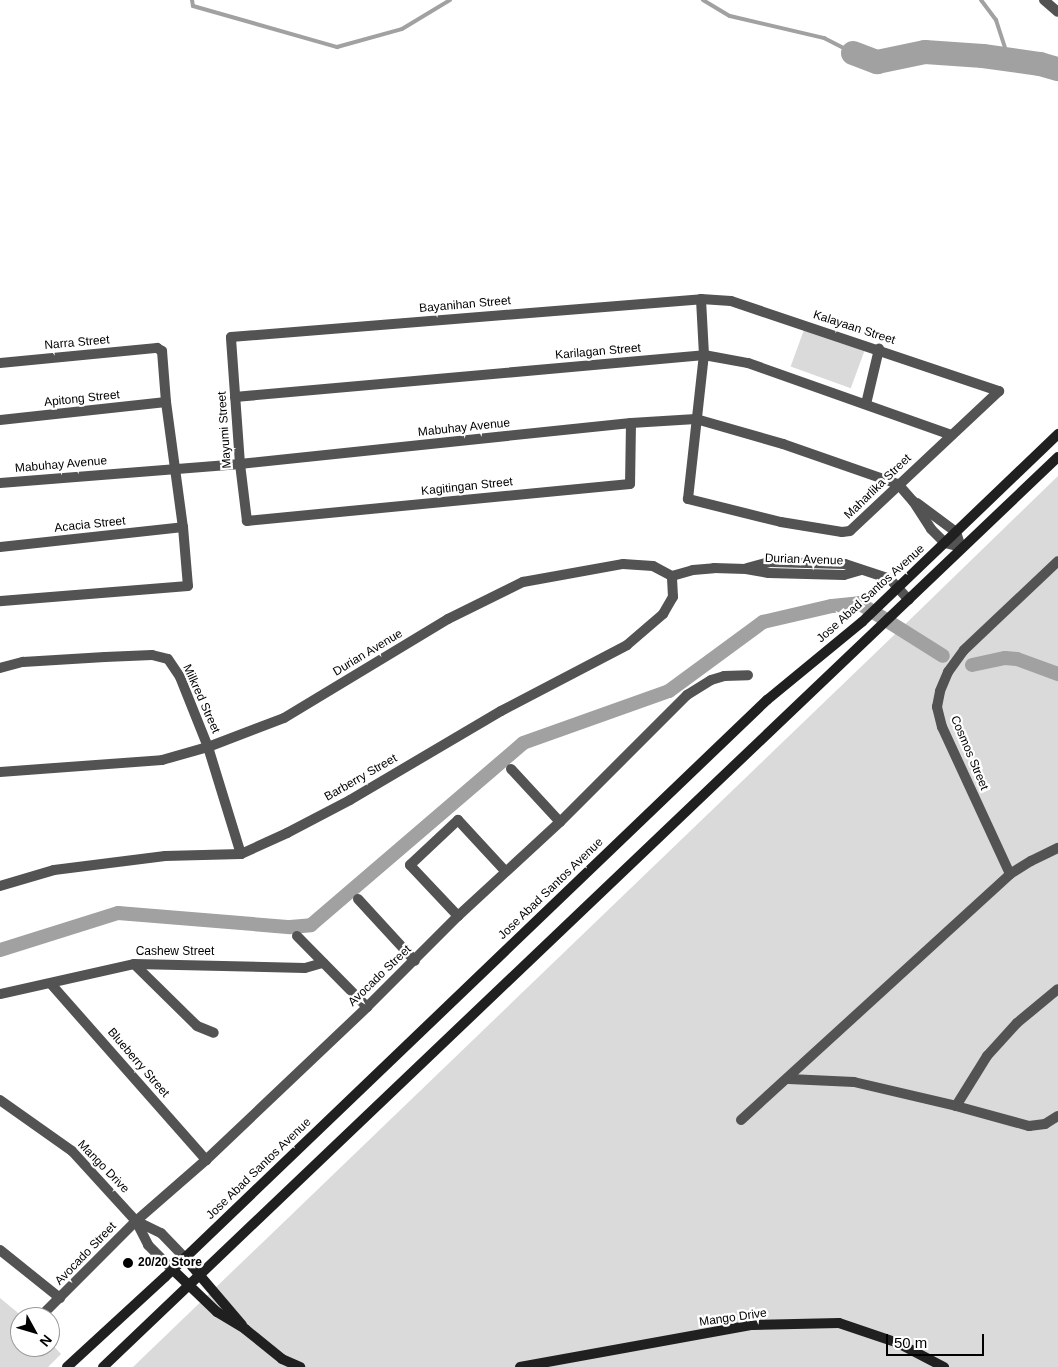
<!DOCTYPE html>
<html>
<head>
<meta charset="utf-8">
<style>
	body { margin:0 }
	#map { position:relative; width:1058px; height:1367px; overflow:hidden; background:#fff; font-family:Arial,sans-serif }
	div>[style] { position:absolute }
	.green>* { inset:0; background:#dadada; transform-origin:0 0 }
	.stream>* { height:4px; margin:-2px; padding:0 2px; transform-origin:2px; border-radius:2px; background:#a1a1a1 }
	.canal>* { height:14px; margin:-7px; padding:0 7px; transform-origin:7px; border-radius:7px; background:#a1a1a1 }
	.river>* { height:24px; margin:-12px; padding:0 12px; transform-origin:12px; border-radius:12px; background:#a1a1a1 }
	.street>* { height:10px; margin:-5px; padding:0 5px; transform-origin:5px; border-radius:5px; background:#535353 }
	.secondary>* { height:10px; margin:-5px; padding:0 5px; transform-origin:5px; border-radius:5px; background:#202020 }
	.dots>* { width:14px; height:14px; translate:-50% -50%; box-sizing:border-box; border:2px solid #fff; border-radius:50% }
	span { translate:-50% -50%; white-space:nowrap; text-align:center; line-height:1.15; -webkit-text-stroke:4.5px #fff; paint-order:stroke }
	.street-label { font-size:12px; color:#000 }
	.poi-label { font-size:12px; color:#000; font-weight:700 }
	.left { translate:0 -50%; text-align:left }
	.north { position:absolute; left:10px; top:1307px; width:50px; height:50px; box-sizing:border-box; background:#fff; border:1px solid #999; border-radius:50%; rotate:129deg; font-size:14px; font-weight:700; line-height:20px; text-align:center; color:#000 }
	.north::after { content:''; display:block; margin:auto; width:18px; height:22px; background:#000; clip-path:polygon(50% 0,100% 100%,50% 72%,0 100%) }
	.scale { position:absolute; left:886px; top:1334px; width:98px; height:22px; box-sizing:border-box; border:2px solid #000; border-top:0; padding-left:6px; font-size:15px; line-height:18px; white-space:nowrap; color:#000; -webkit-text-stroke:4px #fff; paint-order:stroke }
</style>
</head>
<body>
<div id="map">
	<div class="green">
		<i style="left:805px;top:327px;width:64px;height:42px;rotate:20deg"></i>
		<i style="clip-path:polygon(1058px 476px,1058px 1367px,133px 1367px,891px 638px)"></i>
		<i style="clip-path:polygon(0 1298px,23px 1317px,20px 1317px,20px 1347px,50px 1347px,50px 1342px,61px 1354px,48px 1367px,0 1367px)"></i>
	</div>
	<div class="stream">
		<i style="left:192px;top:0;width:6px;rotate:81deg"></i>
		<i style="left:193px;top:6px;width:150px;rotate:15.9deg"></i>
		<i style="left:337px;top:47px;width:67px;rotate:-15.5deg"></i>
		<i style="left:402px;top:29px;width:56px;rotate:-31.1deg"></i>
		<i style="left:703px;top:0;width:31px;rotate:31deg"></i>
		<i style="left:730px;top:16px;width:97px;rotate:13.2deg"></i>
		<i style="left:824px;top:38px;width:33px;rotate:27deg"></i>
		<i style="left:981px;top:0;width:25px;rotate:53deg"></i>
		<i style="left:996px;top:20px;width:42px;rotate:72deg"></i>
	</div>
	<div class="canal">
		<i style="left:972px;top:665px;width:34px;rotate:-12deg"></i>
		<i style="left:1005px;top:658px;width:12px;rotate:5deg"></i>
		<i style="left:1017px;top:659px;width:44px;rotate:20.1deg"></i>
		<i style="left:0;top:950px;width:124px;rotate:-17.4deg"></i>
		<i style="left:118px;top:913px;width:173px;rotate:4.7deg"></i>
		<i style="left:290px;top:927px;width:21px;rotate:-5deg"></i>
		<i style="left:311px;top:925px;width:279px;rotate:-40.6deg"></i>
		<i style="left:523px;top:743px;width:155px;rotate:-19.6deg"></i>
		<i style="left:669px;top:691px;width:117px;rotate:-36.3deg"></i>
		<i style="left:763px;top:622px;width:71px;rotate:-13.1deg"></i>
		<i style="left:832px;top:606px;width:27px;rotate:-6deg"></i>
		<i style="left:859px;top:603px;width:99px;rotate:32.2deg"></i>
	</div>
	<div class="river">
		<i style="left:853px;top:53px;width:26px;rotate:21deg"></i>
		<i style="left:877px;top:62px;width:49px;rotate:-11.8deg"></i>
		<i style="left:925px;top:52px;width:58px;rotate:3.9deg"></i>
		<i style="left:983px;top:56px;width:58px;rotate:8deg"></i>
		<i style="left:1040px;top:64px;width:19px;rotate:16deg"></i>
	</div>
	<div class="street">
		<i style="left:1044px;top:0;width:18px;rotate:41deg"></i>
		<i style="left:0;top:363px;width:158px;rotate:-5.5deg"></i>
		<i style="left:157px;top:348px;width:6px;rotate:31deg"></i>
		<i style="left:162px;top:351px;width:51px;rotate:85.5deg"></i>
		<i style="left:166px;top:402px;width:126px;rotate:82.3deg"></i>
		<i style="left:183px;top:527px;width:59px;rotate:85.2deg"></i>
		<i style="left:188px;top:586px;width:189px;rotate:175.4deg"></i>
		<i style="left:235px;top:397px;width:471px;rotate:-5.1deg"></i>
		<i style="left:704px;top:355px;width:45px;rotate:10.3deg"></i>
		<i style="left:748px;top:363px;width:215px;rotate:19.5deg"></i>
		<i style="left:866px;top:404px;width:57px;rotate:-76.7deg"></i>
		<i style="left:0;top:420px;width:167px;rotate:-6.2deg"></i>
		<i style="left:631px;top:423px;width:61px;rotate:90.9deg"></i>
		<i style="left:630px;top:484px;width:385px;rotate:174.5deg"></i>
		<i style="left:247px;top:521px;width:57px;rotate:-97deg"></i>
		<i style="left:240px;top:464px;width:127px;rotate:-94.1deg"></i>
		<i style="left:231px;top:337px;width:472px;rotate:-4.6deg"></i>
		<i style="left:701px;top:299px;width:30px;rotate:4deg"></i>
		<i style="left:731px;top:301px;width:283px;rotate:18.6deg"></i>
		<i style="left:999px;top:391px;width:204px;rotate:136.8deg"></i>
		<i style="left:850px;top:531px;width:8px;rotate:173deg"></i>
		<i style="left:842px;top:532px;width:62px;rotate:-170.7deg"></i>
		<i style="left:781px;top:522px;width:96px;rotate:-166.1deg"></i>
		<i style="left:688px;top:499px;width:145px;rotate:-83.7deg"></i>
		<i style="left:704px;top:355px;width:56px;rotate:-93.1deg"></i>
		<i style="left:0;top:483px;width:241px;rotate:-4.5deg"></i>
		<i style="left:240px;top:464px;width:393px;rotate:-6deg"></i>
		<i style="left:631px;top:423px;width:65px;rotate:-3.5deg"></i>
		<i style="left:696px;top:419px;width:91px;rotate:16deg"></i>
		<i style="left:783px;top:444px;width:122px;rotate:19.2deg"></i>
		<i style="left:898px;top:484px;width:23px;rotate:49deg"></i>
		<i style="left:913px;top:501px;width:33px;rotate:57deg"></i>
		<i style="left:931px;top:529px;width:20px;rotate:45deg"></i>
		<i style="left:945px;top:543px;width:16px;rotate:14deg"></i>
		<i style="left:917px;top:503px;width:49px;rotate:36.6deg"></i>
		<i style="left:956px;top:532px;width:16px;rotate:72deg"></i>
		<i style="left:0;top:547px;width:184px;rotate:-6.2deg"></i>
		<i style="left:747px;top:568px;width:23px;rotate:-15deg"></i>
		<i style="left:769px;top:562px;width:76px;rotate:1.5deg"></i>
		<i style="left:845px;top:564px;width:47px;rotate:18.4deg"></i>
		<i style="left:890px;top:579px;width:28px;rotate:48deg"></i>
		<i style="left:0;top:668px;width:24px;rotate:-15deg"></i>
		<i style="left:23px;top:662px;width:82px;rotate:-3.5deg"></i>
		<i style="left:105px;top:657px;width:47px;rotate:-2.4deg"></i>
		<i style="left:152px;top:655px;width:16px;rotate:14deg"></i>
		<i style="left:168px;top:659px;width:22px;rotate:56deg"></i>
		<i style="left:180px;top:677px;width:75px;rotate:68.2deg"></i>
		<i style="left:208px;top:747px;width:112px;rotate:72.9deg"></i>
		<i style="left:511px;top:769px;width:72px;rotate:47.2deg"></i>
		<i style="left:0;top:772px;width:162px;rotate:-4.2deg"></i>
		<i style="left:162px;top:760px;width:48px;rotate:-15.8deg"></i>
		<i style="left:208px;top:747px;width:81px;rotate:-20.9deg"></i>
		<i style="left:284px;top:718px;width:192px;rotate:-31.1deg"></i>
		<i style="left:448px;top:619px;width:84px;rotate:-26.3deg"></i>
		<i style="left:523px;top:582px;width:102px;rotate:-10.2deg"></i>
		<i style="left:623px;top:564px;width:30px;rotate:4deg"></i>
		<i style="left:653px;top:566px;width:21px;rotate:28deg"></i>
		<i style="left:672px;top:576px;width:22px;rotate:-16deg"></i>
		<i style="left:693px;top:570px;width:21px;rotate:-5deg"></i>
		<i style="left:714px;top:568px;width:32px;rotate:2deg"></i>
		<i style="left:746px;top:569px;width:23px;rotate:10deg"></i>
		<i style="left:769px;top:573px;width:75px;rotate:1.5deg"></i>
		<i style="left:844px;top:575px;width:18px;rotate:-16deg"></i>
		<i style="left:1010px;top:874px;width:162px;rotate:-114.8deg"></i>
		<i style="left:942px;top:727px;width:21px;rotate:-104deg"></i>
		<i style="left:937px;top:707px;width:16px;rotate:-79deg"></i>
		<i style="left:940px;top:691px;width:21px;rotate:-67deg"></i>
		<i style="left:948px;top:672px;width:27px;rotate:-54deg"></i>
		<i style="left:964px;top:650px;width:129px;rotate:-43.4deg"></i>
		<i style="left:0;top:886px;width:56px;rotate:-16.5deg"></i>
		<i style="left:54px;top:870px;width:112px;rotate:-7.2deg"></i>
		<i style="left:165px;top:856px;width:76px;rotate:-1.5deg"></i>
		<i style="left:241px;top:854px;width:51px;rotate:-24.5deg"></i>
		<i style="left:287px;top:833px;width:71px;rotate:-27.6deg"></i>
		<i style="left:350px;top:800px;width:175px;rotate:-30.5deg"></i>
		<i style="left:501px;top:711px;width:142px;rotate:-27.6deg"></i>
		<i style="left:627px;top:645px;width:48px;rotate:-40.7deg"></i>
		<i style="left:663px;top:614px;width:20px;rotate:-60deg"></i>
		<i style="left:673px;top:597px;width:21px;rotate:-93deg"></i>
		<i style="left:358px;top:899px;width:84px;rotate:47.4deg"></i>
		<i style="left:458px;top:916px;width:70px;rotate:-133.3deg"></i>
		<i style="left:410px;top:865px;width:66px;rotate:-43.2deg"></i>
		<i style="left:458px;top:820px;width:69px;rotate:47.3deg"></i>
		<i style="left:297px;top:936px;width:100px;rotate:45.4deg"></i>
		<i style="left:134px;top:964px;width:88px;rotate:44.5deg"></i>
		<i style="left:197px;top:1026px;width:18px;rotate:22deg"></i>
		<i style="left:51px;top:984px;width:235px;rotate:48.6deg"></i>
		<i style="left:0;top:994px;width:137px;rotate:-12.6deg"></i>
		<i style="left:134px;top:964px;width:171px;rotate:1.3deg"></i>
		<i style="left:305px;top:968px;width:19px;rotate:-16deg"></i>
		<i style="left:789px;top:1079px;width:65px;rotate:2.6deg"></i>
		<i style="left:854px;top:1082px;width:105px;rotate:13.2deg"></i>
		<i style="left:956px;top:1106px;width:76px;rotate:15.3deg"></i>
		<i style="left:1029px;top:1126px;width:16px;rotate:-7deg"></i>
		<i style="left:1045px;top:1124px;width:15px;rotate:-32deg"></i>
		<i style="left:0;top:1100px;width:88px;rotate:35.3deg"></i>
		<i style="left:72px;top:1151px;width:95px;rotate:47.6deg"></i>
		<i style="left:136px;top:1221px;width:27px;rotate:63deg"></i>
		<i style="left:148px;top:1245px;width:35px;rotate:45deg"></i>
		<i style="left:956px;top:1106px;width:59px;rotate:-58.2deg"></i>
		<i style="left:987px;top:1056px;width:45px;rotate:-47.7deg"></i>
		<i style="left:1017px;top:1023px;width:53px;rotate:-39.7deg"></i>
		<i style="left:741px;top:1120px;width:365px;rotate:-42.4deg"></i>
		<i style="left:1010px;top:874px;width:25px;rotate:-32deg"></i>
		<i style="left:1031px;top:861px;width:30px;rotate:-26deg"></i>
		<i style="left:136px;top:1221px;width:28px;rotate:26deg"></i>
		<i style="left:161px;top:1233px;width:35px;rotate:46deg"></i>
		<i style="left:0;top:1250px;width:77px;rotate:38.7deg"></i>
		<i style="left:40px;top:1317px;width:136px;rotate:-45deg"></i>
		<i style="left:136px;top:1221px;width:93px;rotate:-41.1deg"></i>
		<i style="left:206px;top:1160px;width:222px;rotate:-43.5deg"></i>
		<i style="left:367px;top:1007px;width:129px;rotate:-45deg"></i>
		<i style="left:458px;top:916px;width:139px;rotate:-42.7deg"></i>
		<i style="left:560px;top:822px;width:180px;rotate:-45deg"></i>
		<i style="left:687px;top:695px;width:28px;rotate:-32deg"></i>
		<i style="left:711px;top:680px;width:14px;rotate:-17deg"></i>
		<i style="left:724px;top:676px;width:24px;rotate:-2deg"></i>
	</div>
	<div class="secondary">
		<i style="left:185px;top:1258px;width:88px;rotate:49.6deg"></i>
		<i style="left:173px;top:1270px;width:61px;rotate:43.7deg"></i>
		<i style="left:217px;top:1312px;width:33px;rotate:31deg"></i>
		<i style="left:245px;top:1329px;width:48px;rotate:39deg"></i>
		<i style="left:282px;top:1359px;width:20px;rotate:24deg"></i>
		<i style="left:67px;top:1367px;width:133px;rotate:-42.6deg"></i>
		<i style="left:165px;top:1277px;width:834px;rotate:-43.79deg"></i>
		<i style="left:767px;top:700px;width:123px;rotate:-39.4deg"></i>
		<i style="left:862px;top:622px;width:272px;rotate:-43.8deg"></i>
		<i style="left:103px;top:1367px;width:1319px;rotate:-43.62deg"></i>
		<i style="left:520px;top:1367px;width:236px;rotate:-10.3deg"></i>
		<i style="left:752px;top:1325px;width:87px;rotate:-1.3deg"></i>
		<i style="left:839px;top:1323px;width:62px;rotate:18.7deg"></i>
		<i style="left:898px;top:1343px;width:52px;rotate:27.6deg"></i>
	</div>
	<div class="dots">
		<i style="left:128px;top:1263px;background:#000"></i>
	</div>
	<div class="street-label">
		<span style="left:465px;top:305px;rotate:-5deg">Bayanihan Street</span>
		<span style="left:854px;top:328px;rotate:18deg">Kalayaan Street</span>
		<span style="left:77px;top:343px;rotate:-5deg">Narra Street</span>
		<span style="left:598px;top:352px;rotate:-5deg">Karilagan Street</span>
		<span style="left:82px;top:399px;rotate:-6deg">Apitong Street</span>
		<span style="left:464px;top:428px;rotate:-6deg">Mabuhay Avenue</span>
		<span style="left:225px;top:430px;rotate:-94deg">Mayumi Street</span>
		<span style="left:61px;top:465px;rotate:-5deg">Mabuhay Avenue</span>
		<span style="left:467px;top:487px;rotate:-6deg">Kagitingan Street</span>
		<span style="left:878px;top:487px;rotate:-44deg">Maharlika Street</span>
		<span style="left:90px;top:525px;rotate:-6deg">Acacia Street</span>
		<span style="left:804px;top:560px;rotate:2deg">Durian Avenue</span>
		<span style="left:871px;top:594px;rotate:-42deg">Jose Abad Santos Avenue</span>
		<span style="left:368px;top:653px;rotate:-31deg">Durian Avenue</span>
		<span style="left:201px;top:699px;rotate:66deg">Milkred Street</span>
		<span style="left:969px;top:753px;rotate:67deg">Cosmos Street</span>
		<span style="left:361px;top:778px;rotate:-30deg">Barberry Street</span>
		<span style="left:551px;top:889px;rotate:-44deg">Jose Abad Santos Avenue</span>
		<span style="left:175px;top:952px">Cashew Street</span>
		<span style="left:380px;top:976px;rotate:-44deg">Avocado Street</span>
		<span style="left:138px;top:1063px;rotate:49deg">Blueberry Street</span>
		<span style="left:103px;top:1167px;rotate:46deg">Mango Drive</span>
		<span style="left:259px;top:1169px;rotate:-44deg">Jose Abad Santos Avenue</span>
		<span style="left:86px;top:1254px;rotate:-46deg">Avocado Street</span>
		<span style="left:733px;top:1318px;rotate:-8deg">Mango Drive</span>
	</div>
	<div class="poi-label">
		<span class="left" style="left:138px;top:1263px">20/20 Store</span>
	</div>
	<div class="north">N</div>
	<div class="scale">50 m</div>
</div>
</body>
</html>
